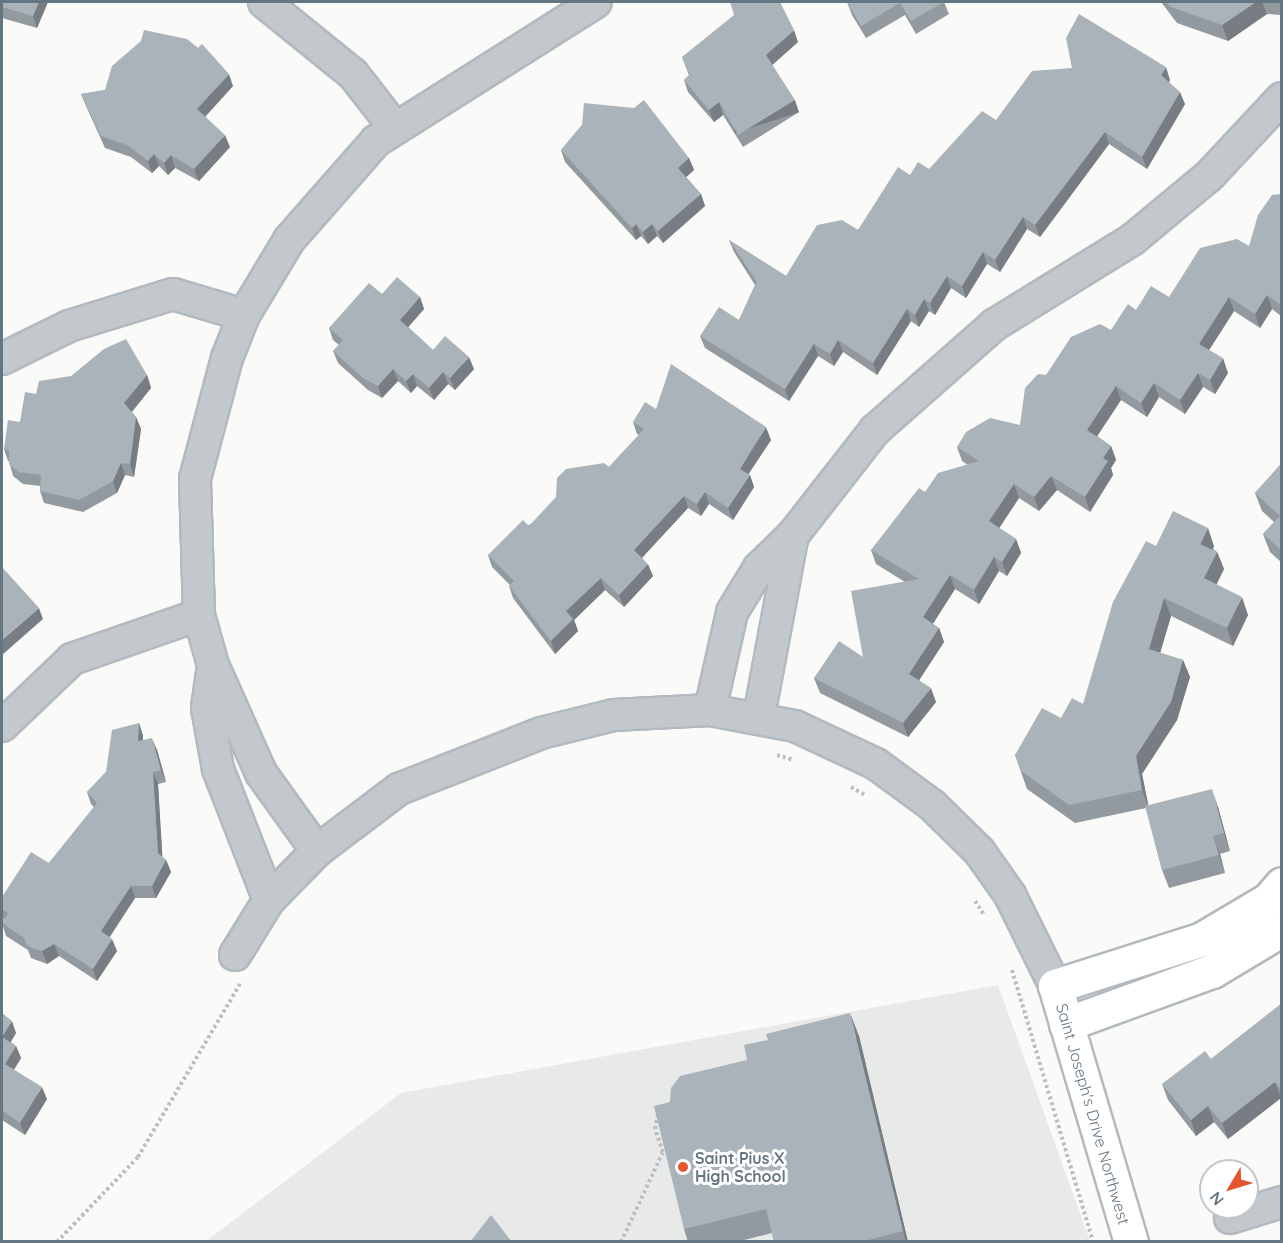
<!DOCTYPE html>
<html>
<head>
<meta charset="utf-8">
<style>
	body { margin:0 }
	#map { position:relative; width:1283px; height:1243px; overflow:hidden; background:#fafaf8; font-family:Quicksand,sans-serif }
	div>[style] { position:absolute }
	.built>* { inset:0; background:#e8e9e9 }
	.path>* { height:4px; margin-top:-2px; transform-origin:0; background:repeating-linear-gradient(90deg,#bbbfc2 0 3px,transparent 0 6px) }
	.roads { filter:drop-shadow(2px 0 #b3babf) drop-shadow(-2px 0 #b3babf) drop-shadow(0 2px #b3babf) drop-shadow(0 -2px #b3babf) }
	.street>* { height:30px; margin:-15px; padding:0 15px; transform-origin:15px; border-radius:15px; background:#c3c8cc }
	.secondary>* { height:33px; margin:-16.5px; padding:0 16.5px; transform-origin:16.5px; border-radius:16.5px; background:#fff }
	.wall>* { inset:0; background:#929a9f }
	.shaded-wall>* { inset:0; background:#777d82; transform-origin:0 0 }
	.building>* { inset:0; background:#aab3b9 }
	.dots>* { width:16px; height:16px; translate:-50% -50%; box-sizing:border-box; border:3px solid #fff; border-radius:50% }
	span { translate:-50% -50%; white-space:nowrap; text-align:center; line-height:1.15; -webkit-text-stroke:6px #fff; paint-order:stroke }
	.street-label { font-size:16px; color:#657683 }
	.poi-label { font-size:16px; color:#657683; font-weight:700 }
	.left { translate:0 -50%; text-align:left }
	.frame { position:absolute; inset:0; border:3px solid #657683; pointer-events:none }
	.north { position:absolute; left:1199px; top:1159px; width:60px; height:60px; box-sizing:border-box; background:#fff; border:2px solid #c1c8cd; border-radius:50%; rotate:232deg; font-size:16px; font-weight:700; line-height:24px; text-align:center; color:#657683 }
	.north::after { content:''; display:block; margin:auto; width:21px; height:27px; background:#e4572e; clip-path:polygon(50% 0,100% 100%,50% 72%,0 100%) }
</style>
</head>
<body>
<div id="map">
	<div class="built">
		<i style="clip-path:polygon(998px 985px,1090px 1241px,205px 1242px,401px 1093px)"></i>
	</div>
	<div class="path">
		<i style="left:777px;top:755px;width:17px;rotate:17deg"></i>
		<i style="left:851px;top:787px;width:16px;rotate:30deg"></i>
		<i style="left:975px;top:901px;width:17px;rotate:57deg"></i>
		<i style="left:1012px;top:970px;width:284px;rotate:73.4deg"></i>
		<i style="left:57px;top:1242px;width:117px;rotate:-46.4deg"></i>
		<i style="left:138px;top:1157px;width:203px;rotate:-59.5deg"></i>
		<i style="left:621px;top:1242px;width:99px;rotate:-65deg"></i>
		<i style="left:663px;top:1152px;width:24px;rotate:-109deg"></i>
		<i style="left:655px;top:1129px;width:16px;rotate:-79deg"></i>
	</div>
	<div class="roads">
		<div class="street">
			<i style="left:264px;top:2px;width:114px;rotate:39deg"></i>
			<i style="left:353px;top:74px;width:68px;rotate:52.1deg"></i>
			<i style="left:2px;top:359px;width:75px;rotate:-26.2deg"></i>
			<i style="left:69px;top:326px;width:109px;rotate:-17.1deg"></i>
			<i style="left:173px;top:294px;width:74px;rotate:16.5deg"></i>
			<i style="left:213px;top:665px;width:52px;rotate:-105.6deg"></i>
			<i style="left:199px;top:615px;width:136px;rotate:-91.7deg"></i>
			<i style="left:195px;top:479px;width:125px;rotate:-75.2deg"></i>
			<i style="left:227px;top:358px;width:46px;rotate:-68.4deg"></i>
			<i style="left:244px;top:315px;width:87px;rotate:-59deg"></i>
			<i style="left:289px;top:240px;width:132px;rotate:-48.7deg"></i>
			<i style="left:376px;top:141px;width:260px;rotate:-32.3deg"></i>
			<i style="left:710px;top:710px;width:100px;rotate:-77.3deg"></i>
			<i style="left:732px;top:612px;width:52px;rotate:-58.5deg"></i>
			<i style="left:759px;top:568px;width:47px;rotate:-44.1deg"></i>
			<i style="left:793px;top:535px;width:133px;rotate:-52deg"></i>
			<i style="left:875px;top:430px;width:159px;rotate:-41.4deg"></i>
			<i style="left:994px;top:325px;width:163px;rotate:-31.7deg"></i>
			<i style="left:1133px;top:239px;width:99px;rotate:-39.7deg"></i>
			<i style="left:1209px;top:176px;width:107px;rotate:-46.9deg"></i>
			<i style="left:759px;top:716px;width:184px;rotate:-79.4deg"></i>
			<i style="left:2px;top:726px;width:97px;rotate:-43.7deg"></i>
			<i style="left:72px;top:659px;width:134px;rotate:-19.1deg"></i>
			<i style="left:269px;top:900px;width:141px;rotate:-111.3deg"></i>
			<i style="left:218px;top:769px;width:62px;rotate:-100.2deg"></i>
			<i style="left:207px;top:708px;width:43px;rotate:-82.1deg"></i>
			<i style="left:213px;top:665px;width:118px;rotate:66deg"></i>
			<i style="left:261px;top:773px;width:96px;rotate:54.3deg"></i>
			<i style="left:235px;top:955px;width:65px;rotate:-58.3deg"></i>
			<i style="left:269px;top:900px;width:69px;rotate:-45.6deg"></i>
			<i style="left:317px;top:851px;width:103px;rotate:-37.1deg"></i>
			<i style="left:399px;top:789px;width:153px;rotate:-21.5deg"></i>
			<i style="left:541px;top:733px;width:75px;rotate:-13.9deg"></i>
			<i style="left:614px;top:715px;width:96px;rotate:-3deg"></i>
			<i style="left:710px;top:710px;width:86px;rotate:10.7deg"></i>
			<i style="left:795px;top:726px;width:89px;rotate:25.1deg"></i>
			<i style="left:876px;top:764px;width:69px;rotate:36.2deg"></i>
			<i style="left:932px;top:805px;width:66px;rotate:44.4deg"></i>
			<i style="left:979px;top:851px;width:54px;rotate:54.8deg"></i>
			<i style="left:1010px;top:895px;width:102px;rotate:63.7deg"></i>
			<i style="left:1230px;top:1218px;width:54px;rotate:-17.1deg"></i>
		</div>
		<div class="secondary">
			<i style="left:1066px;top:1024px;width:155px;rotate:-20deg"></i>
			<i style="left:1212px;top:971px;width:82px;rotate:-31deg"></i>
			<i style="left:1131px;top:1242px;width:267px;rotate:-106.5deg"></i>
			<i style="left:1055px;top:986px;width:154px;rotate:-17.7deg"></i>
			<i style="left:1202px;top:939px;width:77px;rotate:-30.6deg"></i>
			<i style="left:1268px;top:900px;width:21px;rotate:-49deg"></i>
		</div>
	</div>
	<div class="wall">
		<i style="clip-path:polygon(2px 2px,48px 2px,37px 28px,2px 18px)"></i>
		<i style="clip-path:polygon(847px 2px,944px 2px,949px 14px,916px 34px,905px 15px,866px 38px,852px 15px)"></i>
		<i style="clip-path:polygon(1161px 2px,1281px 2px,1281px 15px,1267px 14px,1228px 41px,1177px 23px)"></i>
		<i style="clip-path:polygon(798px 42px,772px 65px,799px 112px,743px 147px,723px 115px,714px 122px,688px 92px,684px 80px,689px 75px,682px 57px)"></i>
		<i style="clip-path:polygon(1170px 80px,1169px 82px,1185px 104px,1147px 169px,1109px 144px,1040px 237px,1027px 229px,1000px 272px,987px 264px,966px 298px,951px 288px,935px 315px,929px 311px,919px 327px,911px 321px,877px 375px,843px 352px,834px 366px,818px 356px,789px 401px,705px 348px,700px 336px,739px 320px,755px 285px,734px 252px,729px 240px,786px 276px,858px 230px,910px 175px,929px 169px,996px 120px)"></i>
		<i style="clip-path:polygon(233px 86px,205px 117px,230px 147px,199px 181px,175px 168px,168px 175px,159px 166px,152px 173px,131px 157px,105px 148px,86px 106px,81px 94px,105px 90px)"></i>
		<i style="clip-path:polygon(582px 125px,689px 158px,694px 170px,686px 177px,701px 194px,705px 206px,663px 243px,657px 236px,648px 244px,641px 236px,636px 240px,565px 162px,561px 150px)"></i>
		<i style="clip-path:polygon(1281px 194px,1281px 316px,1272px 309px,1260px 328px,1234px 311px,1209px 350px,1228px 373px,1215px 394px,1203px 387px,1185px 414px,1159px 397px,1147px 417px,1121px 400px,1097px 436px,1111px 446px,1116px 460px,1111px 468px,1113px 475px,1090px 512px,1057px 490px,1039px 511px,1019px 498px,999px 528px,1016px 539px,1021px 553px,1007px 576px,999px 571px,979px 604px,955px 589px,933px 624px,939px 628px,944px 642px,919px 680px,936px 702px,908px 737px,820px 693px,814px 678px,863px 657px,905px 582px,876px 564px,871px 550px,925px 492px,968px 465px,962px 461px,957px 447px,1020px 425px,1046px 375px,1111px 330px,1136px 310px,1169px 297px,1249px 246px)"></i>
		<i style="clip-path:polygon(382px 294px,420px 297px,424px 309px,408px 327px,433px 350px,474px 369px,455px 390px,448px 384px,434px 400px,417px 386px,411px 393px,398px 381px,382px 398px,368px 390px,338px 363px,333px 351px,339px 345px,333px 340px,329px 328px)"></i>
		<i style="clip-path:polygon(147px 375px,151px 388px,132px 412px,136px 417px,141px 429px,134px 477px,125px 475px,117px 493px,83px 512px,44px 503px,40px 491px,40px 486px,23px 484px,13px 476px,9px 461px,8px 461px,4px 449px,36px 394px)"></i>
		<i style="clip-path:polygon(656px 409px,771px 440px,748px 474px,750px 475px,754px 487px,733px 520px,709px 504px,701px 516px,688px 508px,642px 558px,653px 576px,624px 607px,605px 590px,574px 620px,578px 631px,555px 654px,513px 598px,509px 586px,510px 585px,492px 567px,488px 555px,609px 467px,639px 435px,637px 434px,633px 422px)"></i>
		<i style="clip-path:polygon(1281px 464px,1281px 562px,1270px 552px,1263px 534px,1274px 522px,1262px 511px,1255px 493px)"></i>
		<i style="clip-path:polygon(1156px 546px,1214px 546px,1213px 549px,1217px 552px,1224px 569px,1216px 584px,1248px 615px,1233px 646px,1171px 616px,1160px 653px,1183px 660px,1190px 677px,1177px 720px,1142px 774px,1148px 806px,1218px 807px,1230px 851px,1220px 854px,1225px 873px,1169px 888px,1162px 870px,1146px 808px,1075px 823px,1027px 789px,1015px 755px,1061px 718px,1083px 704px)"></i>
		<i style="clip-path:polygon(139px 723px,143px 736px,143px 740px,157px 750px,166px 782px,158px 784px,162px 857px,166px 860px,171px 872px,156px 898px,135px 898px,110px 937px,117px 951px,97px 981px,59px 956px,47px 964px,31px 958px,28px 950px,6px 936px,2px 923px,4px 920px,2px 918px,2px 909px,49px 863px,94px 807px,91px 804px,87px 792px,106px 772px)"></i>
		<i style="clip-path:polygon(1281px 1004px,1281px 1099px,1281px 1098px,1228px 1139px,1214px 1122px,1196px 1136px,1168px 1100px,1162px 1084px,1211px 1059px)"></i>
		<i style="clip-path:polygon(2px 1013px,16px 1033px,11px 1042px,16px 1046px,21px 1058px,14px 1070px,47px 1099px,25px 1135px,2px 1120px)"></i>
		<i style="clip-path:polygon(859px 1036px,908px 1242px,774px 1242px,772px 1233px,736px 1242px,688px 1242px,684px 1229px,670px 1102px)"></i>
	</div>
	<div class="shaded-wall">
		<i style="clip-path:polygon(39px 2px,48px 2px,37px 28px,33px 16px)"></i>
		<i style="clip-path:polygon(1256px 2px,1262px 2px,1267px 14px,1228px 41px,1222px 25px)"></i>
		<i style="clip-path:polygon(794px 30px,798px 42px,770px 67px,766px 55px)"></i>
		<i style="clip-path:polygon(1166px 67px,1170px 80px,1166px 87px,1161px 75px)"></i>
		<i style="clip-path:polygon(229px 74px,233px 86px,201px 121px,197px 109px)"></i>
		<i style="clip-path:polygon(1180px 92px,1185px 104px,1147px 169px,1142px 157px)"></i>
		<i style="left:795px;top:100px;width:13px;height:67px;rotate:72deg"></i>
		<i style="clip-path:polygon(719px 102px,723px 115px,714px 122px,709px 110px)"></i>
		<i style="clip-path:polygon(1105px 132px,1109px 144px,1040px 237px,1035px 225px)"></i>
		<i style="clip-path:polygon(225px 135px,230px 147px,199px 181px,194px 169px)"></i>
		<i style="clip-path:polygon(154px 154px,159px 166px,152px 173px,148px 161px)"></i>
		<i style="clip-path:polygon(171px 155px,175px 168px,168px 175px,164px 163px)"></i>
		<i style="clip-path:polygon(689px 158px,694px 170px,683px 180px,678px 168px)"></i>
		<i style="clip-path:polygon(701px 194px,705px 206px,663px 243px,658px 231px)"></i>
		<i style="clip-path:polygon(1023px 217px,1027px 229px,1000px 272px,995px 260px)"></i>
		<i style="clip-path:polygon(636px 224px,641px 236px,636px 240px,632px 228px)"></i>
		<i style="clip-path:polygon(652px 224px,657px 236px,648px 244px,643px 232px)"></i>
		<i style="clip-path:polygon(983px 252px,987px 264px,966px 298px,962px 286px)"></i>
		<i style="clip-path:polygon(947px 276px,951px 288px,935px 315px,930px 303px)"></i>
		<i style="clip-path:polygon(1267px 295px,1272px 309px,1260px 328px,1255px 314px)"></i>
		<i style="clip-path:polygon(420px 297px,424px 309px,404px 332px,400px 320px)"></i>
		<i style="clip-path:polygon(1229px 297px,1234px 311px,1204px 358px,1199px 344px)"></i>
		<i style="clip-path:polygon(924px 299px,929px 311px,919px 327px,915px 315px)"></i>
		<i style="clip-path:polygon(907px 309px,911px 321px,877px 375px,873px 363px)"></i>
		<i style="clip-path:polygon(838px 340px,843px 352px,834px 366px,830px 354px)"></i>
		<i style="clip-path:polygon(814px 344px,818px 356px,789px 401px,785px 389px)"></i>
		<i style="clip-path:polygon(469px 357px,474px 369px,455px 390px,450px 378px)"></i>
		<i style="clip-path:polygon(1223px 358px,1228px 373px,1215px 394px,1210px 380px)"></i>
		<i style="clip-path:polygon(393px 369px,398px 381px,382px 398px,378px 386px)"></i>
		<i style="clip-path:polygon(443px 372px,448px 384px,434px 400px,429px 388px)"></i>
		<i style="clip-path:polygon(1198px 373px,1203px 387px,1185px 414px,1180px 400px)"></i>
		<i style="clip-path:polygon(413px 374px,417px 386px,411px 393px,406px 381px)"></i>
		<i style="clip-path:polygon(147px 375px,151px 388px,129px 415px,124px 403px)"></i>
		<i style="clip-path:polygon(1154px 383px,1159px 397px,1147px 417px,1141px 403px)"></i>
		<i style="clip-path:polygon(1116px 386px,1121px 400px,1092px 444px,1087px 430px)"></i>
		<i style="clip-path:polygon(136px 417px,141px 429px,134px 477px,130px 464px)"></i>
		<i style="clip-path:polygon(766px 427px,771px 440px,744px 481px,740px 469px)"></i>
		<i style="clip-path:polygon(1111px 446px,1116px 460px,1111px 468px,1113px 475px,1090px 512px,1085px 497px,1103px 458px)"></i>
		<i style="clip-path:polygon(121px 463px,125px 475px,117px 493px,113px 481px)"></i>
		<i style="clip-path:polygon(750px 475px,754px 487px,733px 520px,728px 508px)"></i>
		<i style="clip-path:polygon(1051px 476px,1057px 490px,1039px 511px,1034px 497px)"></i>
		<i style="clip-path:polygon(1014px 484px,1019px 498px,994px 536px,989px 521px)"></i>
		<i style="clip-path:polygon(705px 492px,709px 504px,701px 516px,697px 504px)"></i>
		<i style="clip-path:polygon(684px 496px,688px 508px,638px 562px,634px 550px)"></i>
		<i style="clip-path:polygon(1208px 528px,1214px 546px,1207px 561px,1200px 544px)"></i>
		<i style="clip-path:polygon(1016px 539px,1021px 553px,1007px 576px,1002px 562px)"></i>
		<i style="clip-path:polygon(1217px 552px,1224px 569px,1211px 596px,1204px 578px)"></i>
		<i style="clip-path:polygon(994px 557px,999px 571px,979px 604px,974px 590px)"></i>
		<i style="clip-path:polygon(648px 564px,653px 576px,624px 607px,619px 595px)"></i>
		<i style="clip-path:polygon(950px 575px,955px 589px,928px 631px,923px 617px)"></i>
		<i style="clip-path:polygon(601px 578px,605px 590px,574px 620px,578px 631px,555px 654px,551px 641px,566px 611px)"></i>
		<i style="clip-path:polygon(1242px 597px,1248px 615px,1233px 646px,1227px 628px)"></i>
		<i style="clip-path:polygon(1164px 598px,1171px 616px,1156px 667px,1149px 649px)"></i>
		<i style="clip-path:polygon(39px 608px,43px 619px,2px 655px,2px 640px)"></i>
		<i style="clip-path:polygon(939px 628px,944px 642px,914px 688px,909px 674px)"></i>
		<i style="clip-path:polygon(1183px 660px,1190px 677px,1177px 720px,1142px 774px,1149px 808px,1142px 790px,1136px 756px)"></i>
		<i style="clip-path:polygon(931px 688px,936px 702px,908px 737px,903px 723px)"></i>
		<i style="clip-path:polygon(139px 723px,143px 736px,143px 753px,138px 741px)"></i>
		<i style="clip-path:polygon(152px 738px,157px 750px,166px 782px,161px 770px)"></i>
		<i style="clip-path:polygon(153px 772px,158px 784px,163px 866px,158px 853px)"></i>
		<i style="clip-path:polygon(1212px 789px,1218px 807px,1230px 851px,1224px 833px)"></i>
		<i style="clip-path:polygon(1213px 836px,1220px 854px,1225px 873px,1219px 855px)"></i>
		<i style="clip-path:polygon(166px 860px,171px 872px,156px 898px,152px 886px)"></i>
		<i style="clip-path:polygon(131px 886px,135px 898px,105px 943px,101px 931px)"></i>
		<i style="clip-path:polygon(112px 939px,117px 951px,97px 981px,93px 969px)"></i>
		<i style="clip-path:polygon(54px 944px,59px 956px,47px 964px,42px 951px)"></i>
		<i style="clip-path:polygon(850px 1013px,859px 1036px,908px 1242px,906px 1242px,903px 1231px)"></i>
		<i style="clip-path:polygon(12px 1021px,16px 1033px,6px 1049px,2px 1037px)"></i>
		<i style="clip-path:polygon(16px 1046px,21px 1058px,9px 1077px,5px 1064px)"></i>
		<i style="clip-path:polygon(1275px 1082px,1281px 1098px,1228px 1139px,1222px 1123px)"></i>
		<i style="clip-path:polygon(42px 1087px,47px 1099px,25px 1135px,20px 1123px)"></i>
		<i style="clip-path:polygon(1208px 1106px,1214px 1122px,1196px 1136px,1191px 1120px)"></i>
	</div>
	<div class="building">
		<i style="clip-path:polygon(2px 2px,39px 2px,33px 16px,2px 7px)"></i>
		<i style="clip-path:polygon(730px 2px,780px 2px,794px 30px,766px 55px,795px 100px,738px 135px,719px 102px,709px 110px,684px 80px,690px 75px,682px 57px,734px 15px)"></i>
		<i style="clip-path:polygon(847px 2px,944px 2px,911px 21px,900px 3px,861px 26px)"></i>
		<i style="clip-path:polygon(1166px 2px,1256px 2px,1222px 25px,1171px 7px)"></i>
		<i style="clip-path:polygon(1079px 14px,1166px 67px,1161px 75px,1180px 92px,1142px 157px,1105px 132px,1035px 225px,1023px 217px,995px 260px,983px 252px,962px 286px,947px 276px,930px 303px,924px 299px,915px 315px,907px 309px,873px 363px,838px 340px,830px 354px,814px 344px,785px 389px,700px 336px,719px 307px,739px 320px,757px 282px,729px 240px,786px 276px,817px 225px,842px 220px,858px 230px,898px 167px,910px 175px,918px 162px,929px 169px,982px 111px,996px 120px,1032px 71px,1072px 68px,1066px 38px)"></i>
		<i style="clip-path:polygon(144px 30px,187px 39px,198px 48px,202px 44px,229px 74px,197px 109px,225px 135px,194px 169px,171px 155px,164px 163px,154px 154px,148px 161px,127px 145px,101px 136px,81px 94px,105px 90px,112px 66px,141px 41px)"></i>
		<i style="clip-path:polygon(644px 100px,689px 158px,678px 168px,701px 194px,658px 231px,652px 224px,643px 232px,636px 224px,632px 228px,561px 150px,582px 125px,584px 103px,634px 108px)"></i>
		<i style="clip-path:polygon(1281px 194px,1281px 305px,1267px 295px,1255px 314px,1229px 297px,1199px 344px,1223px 358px,1210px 380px,1198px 373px,1180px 400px,1154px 383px,1141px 403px,1116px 386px,1087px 430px,1111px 446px,1103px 458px,1108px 461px,1085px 497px,1051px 476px,1034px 497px,1014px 484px,989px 521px,1016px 539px,1002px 562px,994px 557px,974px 590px,950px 575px,923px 617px,939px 628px,909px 674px,931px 688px,903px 723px,814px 678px,839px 641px,863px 657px,851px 591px,919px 579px,871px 550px,919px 488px,925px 492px,938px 473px,979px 461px,957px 447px,966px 432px,990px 418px,1020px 425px,1025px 388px,1038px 374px,1046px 375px,1071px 337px,1100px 324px,1111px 330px,1128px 304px,1136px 310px,1151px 286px,1169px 297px,1200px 248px,1237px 239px,1249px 246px,1258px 215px,1272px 195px)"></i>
		<i style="clip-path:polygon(397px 277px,420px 297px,400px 320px,433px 350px,445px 336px,469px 357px,450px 378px,443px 372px,429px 388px,413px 374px,406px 381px,393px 369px,378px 386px,363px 378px,333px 351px,343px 340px,329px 328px,369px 283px,382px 294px)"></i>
		<i style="clip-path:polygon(126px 339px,147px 375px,124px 403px,136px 417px,130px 464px,121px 463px,113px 481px,79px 500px,40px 491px,41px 475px,18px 472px,9px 464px,9px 450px,4px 449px,8px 420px,20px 422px,25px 392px,36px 394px,39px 381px,71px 376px,104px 349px)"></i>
		<i style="clip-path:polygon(671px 364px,766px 427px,740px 469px,750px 475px,728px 508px,705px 492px,697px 504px,684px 496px,634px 550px,648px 564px,619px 595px,601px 578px,566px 611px,573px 619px,551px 641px,509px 586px,514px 581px,488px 555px,523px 520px,529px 526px,556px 497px,557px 478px,566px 469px,604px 463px,609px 467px,644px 429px,633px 422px,645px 402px,656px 409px)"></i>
		<i style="clip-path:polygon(1281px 464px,1281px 550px,1263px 534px,1280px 516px,1255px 493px)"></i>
		<i style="clip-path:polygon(1173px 511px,1208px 528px,1200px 544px,1217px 552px,1204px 578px,1242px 597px,1227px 628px,1164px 598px,1149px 649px,1183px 660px,1171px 702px,1136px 756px,1142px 790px,1069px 805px,1021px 771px,1015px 755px,1042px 708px,1061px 718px,1072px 698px,1083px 704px,1113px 602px,1146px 541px,1156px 546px)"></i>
		<i style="clip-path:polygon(2px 567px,39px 608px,2px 640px)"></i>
		<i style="clip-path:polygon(139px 723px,138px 741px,152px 738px,161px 770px,153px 772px,158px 853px,166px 860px,152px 886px,131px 886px,101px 931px,112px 939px,93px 969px,54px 944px,42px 951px,27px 946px,24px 938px,2px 923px,8px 913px,2px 909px,2px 897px,31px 852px,49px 863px,97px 803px,87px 792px,106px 772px,112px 730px)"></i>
		<i style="clip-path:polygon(1212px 789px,1224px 833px,1213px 836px,1219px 855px,1162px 870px,1145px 806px)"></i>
		<i style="clip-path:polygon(1281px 1004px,1281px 1090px,1275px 1082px,1222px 1123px,1208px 1106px,1191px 1120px,1162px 1084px,1205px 1051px,1211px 1059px)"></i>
		<i style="clip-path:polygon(2px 1013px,12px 1021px,2px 1037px,16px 1046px,5px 1064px,42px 1087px,20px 1123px,2px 1110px)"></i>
		<i style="clip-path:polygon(850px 1013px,903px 1231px,860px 1242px,774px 1242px,766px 1209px,684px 1229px,654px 1106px,670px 1102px,671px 1088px,680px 1076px,747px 1060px,744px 1045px,768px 1040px,766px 1034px)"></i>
		<i style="clip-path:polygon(491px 1215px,512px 1242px,470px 1242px)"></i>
	</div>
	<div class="dots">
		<i style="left:683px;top:1167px;background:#e4572e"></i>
	</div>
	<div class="street-label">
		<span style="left:1093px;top:1114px;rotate:74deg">Saint Joseph's Drive Northwest</span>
	</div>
	<div class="poi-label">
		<span class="left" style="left:695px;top:1167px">Saint Pius X<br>High School</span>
	</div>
	<div class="frame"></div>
	<div class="north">N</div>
</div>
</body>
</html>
